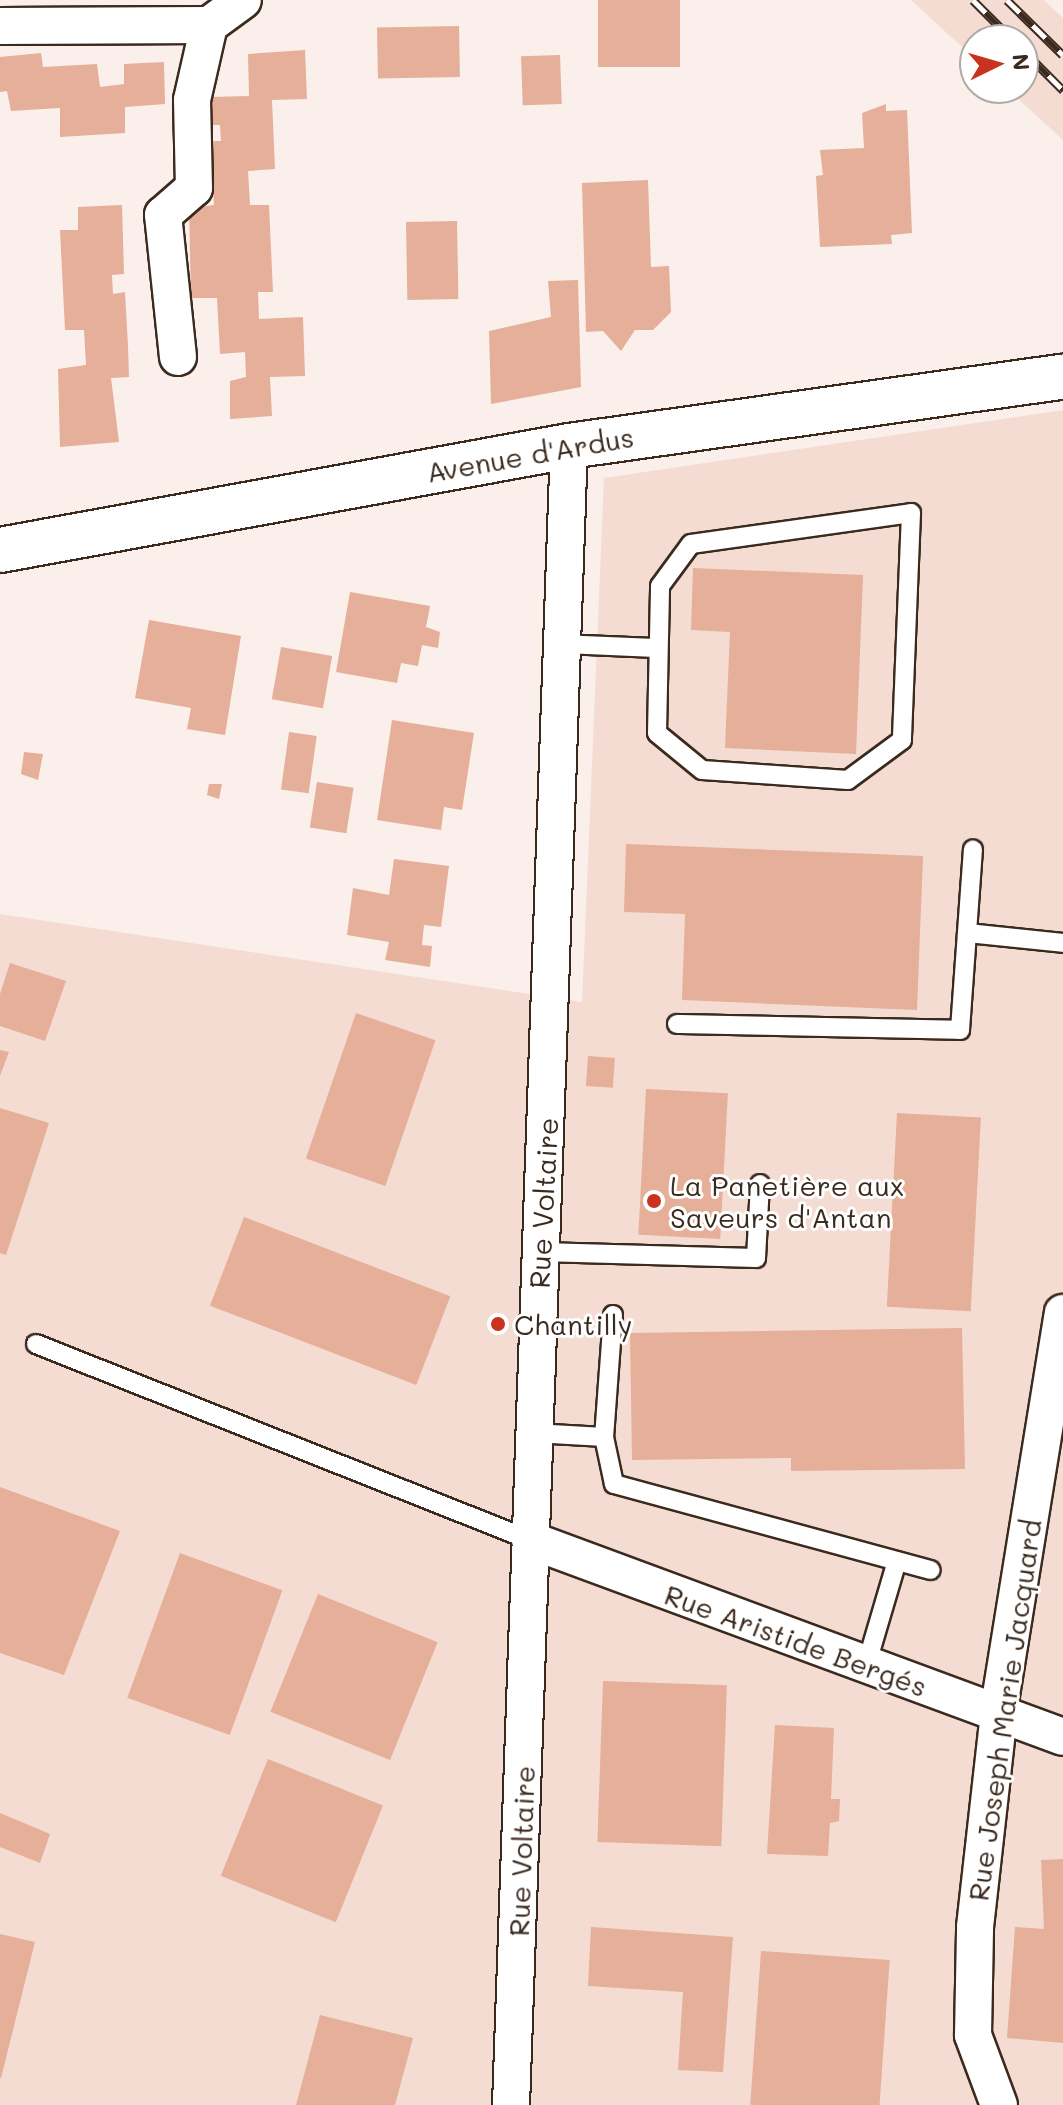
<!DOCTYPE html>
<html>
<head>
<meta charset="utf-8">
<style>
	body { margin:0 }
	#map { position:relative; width:1063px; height:2105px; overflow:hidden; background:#faefeb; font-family:Mali,sans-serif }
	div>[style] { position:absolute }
	.built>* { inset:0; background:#f4dcd2 }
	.building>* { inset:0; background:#e5af99; transform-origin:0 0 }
	.roads { filter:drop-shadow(2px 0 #3b2a1e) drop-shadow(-2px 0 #3b2a1e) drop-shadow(0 2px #3b2a1e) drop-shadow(0 -2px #3b2a1e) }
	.lane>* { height:18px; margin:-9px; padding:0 9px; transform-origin:9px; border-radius:9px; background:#fff }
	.street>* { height:36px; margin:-18px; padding:0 18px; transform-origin:18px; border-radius:18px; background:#fff }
	.secondary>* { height:44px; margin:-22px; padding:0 22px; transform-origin:22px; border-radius:22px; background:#fff }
	.rail>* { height:9px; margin-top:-4.5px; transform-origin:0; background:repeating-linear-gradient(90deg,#fff 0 18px,#3b2a1e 0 36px); box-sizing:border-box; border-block:2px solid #3b2a1e }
	.dots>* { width:22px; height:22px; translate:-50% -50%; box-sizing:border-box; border:4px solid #fff; border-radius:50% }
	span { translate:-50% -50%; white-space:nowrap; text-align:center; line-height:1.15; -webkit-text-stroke:6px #fff; paint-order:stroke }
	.street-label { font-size:28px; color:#3b2a1e }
	.poi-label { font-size:28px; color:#3b2a1e }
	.left { translate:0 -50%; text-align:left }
	.north { position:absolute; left:959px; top:24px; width:80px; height:80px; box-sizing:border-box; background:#fff; border:2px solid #b1aaa5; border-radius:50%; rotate:85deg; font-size:22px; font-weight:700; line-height:32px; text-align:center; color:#3b2a1e }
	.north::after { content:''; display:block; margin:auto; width:28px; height:36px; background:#c8321e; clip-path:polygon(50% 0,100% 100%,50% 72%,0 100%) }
</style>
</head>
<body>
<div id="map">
	<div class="built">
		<i style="clip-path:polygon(911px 0,1044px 0,1063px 18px,1063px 140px,1006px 88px,1023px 88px,1023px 40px,975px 40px,975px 59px)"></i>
		<i style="clip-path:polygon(1063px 410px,1063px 2105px,0 2105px,0 914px,582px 1002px,604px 478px)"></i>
	</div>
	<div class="building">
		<i style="left:598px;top:0;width:82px;height:67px"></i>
		<i style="left:459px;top:26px;width:51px;height:82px;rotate:89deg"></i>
		<i style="clip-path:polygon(305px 50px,307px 99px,272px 100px,275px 169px,248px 171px,250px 205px,269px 205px,273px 292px,258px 292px,259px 319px,303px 317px,305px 376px,270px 377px,272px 416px,230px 419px,230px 381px,246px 377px,245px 352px,220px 354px,217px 298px,191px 298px,189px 208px,214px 205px,210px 141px,221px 141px,220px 125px,212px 125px,211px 97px,249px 96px,248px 54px)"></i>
		<i style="clip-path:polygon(41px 53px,43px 67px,97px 64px,100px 87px,124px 84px,124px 64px,164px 62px,165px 104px,125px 107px,125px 133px,60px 137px,60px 108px,11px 111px,7px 91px,0 92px,0 57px)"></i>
		<i style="left:560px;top:55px;width:49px;height:39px;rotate:88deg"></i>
		<i style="clip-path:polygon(886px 104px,886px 111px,907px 110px,912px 233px,891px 235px,892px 244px,820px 247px,816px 176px,823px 175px,820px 150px,864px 148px,862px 113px)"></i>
		<i style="clip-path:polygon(648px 180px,651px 267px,669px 266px,671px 312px,653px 330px,635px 330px,621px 351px,603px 331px,586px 332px,582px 183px)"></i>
		<i style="clip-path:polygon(122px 205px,124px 274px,112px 275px,113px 294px,125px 292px,128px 346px,129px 377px,111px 378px,119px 442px,60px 447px,58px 369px,86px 365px,84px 330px,65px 330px,60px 230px,78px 230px,78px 207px)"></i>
		<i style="left:457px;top:221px;width:78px;height:51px;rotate:89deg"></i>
		<i style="clip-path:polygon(578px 280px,581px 387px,491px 404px,489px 331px,551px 317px,548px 281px)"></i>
		<i style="clip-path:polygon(693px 568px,863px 575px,856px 754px,725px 748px,730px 632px,691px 630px)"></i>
		<i style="clip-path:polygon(350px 592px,430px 606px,426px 627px,440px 632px,438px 648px,422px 645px,418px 666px,401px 663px,397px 683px,336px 672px)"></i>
		<i style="clip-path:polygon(149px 620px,241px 636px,225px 735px,187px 729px,191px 708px,135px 698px)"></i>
		<i style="left:281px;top:647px;width:52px;height:53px;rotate:10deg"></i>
		<i style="clip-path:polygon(392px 720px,474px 733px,462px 810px,444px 807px,441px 830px,377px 820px)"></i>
		<i style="left:289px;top:732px;width:28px;height:58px;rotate:8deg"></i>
		<i style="clip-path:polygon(24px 752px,43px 754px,38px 780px,21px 774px)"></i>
		<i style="left:317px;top:782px;width:37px;height:46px;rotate:9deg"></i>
		<i style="clip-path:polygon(209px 784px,222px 784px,219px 799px,207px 795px)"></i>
		<i style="clip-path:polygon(626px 844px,923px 856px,917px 1010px,682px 1000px,685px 914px,624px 912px)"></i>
		<i style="clip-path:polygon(394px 859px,449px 866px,441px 927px,424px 925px,422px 945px,432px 946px,430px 967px,385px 960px,389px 942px,347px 935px,353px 888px,389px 895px)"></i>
		<i style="clip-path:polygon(10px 963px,66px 981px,45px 1041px,0 1026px,0 994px)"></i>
		<i style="left:356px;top:1013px;width:84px;height:154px;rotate:19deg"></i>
		<i style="clip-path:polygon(0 1050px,9px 1052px,0 1076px)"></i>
		<i style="left:588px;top:1056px;width:27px;height:30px;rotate:4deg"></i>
		<i style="left:646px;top:1089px;width:82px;height:146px;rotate:3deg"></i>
		<i style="clip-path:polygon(0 1108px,49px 1123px,6px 1255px,0 1253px)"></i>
		<i style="left:897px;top:1113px;width:84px;height:194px;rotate:3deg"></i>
		<i style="left:244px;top:1217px;width:221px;height:95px;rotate:21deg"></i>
		<i style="clip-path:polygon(962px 1328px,965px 1469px,791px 1471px,791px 1458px,632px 1460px,630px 1333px)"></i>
		<i style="clip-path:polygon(0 1487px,120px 1531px,64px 1675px,0 1653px)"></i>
		<i style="left:180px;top:1553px;width:109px;height:154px;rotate:20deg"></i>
		<i style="left:318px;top:1594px;width:129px;height:127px;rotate:22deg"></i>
		<i style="left:603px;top:1681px;width:124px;height:161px;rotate:2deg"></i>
		<i style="clip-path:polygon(775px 1725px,834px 1728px,831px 1799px,840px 1799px,839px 1821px,830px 1823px,828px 1856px,767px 1854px)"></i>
		<i style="left:268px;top:1759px;width:124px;height:126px;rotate:22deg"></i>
		<i style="clip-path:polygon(0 1813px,50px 1834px,40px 1863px,0 1847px)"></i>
		<i style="clip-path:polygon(1063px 1859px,1063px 2043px,1007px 2038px,1015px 1927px,1044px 1929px,1041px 1860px)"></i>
		<i style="clip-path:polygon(591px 1927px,733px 1937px,723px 2072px,678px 2070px,683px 1992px,588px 1986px)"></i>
		<i style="clip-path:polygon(0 1934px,35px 1942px,1px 2078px,0 2078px)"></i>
		<i style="left:761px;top:1951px;width:129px;height:154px;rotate:4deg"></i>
		<i style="clip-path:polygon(320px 2015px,413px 2038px,395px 2105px,296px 2105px)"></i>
	</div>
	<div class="roads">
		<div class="lane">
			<i style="left:911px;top:513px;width:227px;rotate:92.3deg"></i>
			<i style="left:902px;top:740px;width:67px;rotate:143.5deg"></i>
			<i style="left:848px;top:780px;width:146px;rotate:-176.1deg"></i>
			<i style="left:702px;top:770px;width:58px;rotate:-140.6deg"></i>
			<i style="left:657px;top:733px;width:147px;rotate:-88.8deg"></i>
			<i style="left:660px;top:586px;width:52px;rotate:-53.6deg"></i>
			<i style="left:691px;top:544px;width:222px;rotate:-8deg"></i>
			<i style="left:562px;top:644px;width:96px;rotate:2.4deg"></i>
			<i style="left:967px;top:933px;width:97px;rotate:5.9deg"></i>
			<i style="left:677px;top:1024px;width:283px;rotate:1.2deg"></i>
			<i style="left:960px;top:1030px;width:181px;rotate:-85.9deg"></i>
			<i style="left:541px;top:1252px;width:215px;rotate:1.6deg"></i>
			<i style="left:756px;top:1258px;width:74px;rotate:-86.9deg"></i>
			<i style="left:613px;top:1315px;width:122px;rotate:94.2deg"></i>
			<i style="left:604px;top:1437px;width:48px;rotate:78deg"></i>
			<i style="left:614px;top:1484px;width:328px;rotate:15.2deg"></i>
			<i style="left:36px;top:1344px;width:531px;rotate:21.64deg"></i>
			<i style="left:534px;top:1433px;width:70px;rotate:3.3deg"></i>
			<i style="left:866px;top:1666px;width:109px;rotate:-73.6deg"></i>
		</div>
		<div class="street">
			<i style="left:0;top:26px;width:209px;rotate:-0.3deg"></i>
			<i style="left:209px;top:25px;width:42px;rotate:-36.3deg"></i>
			<i style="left:178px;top:357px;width:143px;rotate:-96deg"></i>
			<i style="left:163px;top:215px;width:41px;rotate:-41.1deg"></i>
			<i style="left:194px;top:188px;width:88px;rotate:-91.3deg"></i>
			<i style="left:192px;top:100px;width:77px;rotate:-77.2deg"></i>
			<i style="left:530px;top:1540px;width:568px;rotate:20.28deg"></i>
			<i style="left:511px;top:2105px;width:1660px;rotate:-88deg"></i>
			<i style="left:999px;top:2105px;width:75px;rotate:-110.4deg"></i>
			<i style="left:973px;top:2035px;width:108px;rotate:-88.9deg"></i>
			<i style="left:975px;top:1927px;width:233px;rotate:-83.6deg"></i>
			<i style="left:1001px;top:1695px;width:387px;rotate:-80.8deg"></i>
		</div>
		<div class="secondary">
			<i style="left:0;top:550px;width:578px;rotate:-10.36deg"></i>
			<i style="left:569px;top:446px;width:499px;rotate:-8deg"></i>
		</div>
	</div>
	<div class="rail">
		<i style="left:973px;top:0;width:57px;rotate:45deg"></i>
		<i style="left:1007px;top:0;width:78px;rotate:44.5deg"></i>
		<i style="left:1023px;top:50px;width:57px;rotate:45deg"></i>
	</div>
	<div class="dots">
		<i style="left:654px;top:1201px;background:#c8321e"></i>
		<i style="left:498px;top:1324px;background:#c8321e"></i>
	</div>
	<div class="street-label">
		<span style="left:530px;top:454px;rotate:-10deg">Avenue d'Ardus</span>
		<span style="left:543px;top:1203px;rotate:-87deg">Rue Voltaire</span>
		<span style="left:796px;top:1640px;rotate:20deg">Rue Aristide Bergés</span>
		<span style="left:1004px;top:1710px;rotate:-82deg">Rue Joseph Marie Jacquard</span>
		<span style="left:521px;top:1851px;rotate:-88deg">Rue Voltaire</span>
	</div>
	<div class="poi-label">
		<span class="left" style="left:670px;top:1201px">La Panetière aux<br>Saveurs d'Antan</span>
		<span class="left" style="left:514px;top:1324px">Chantilly</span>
	</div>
	<div class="north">N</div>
</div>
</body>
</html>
